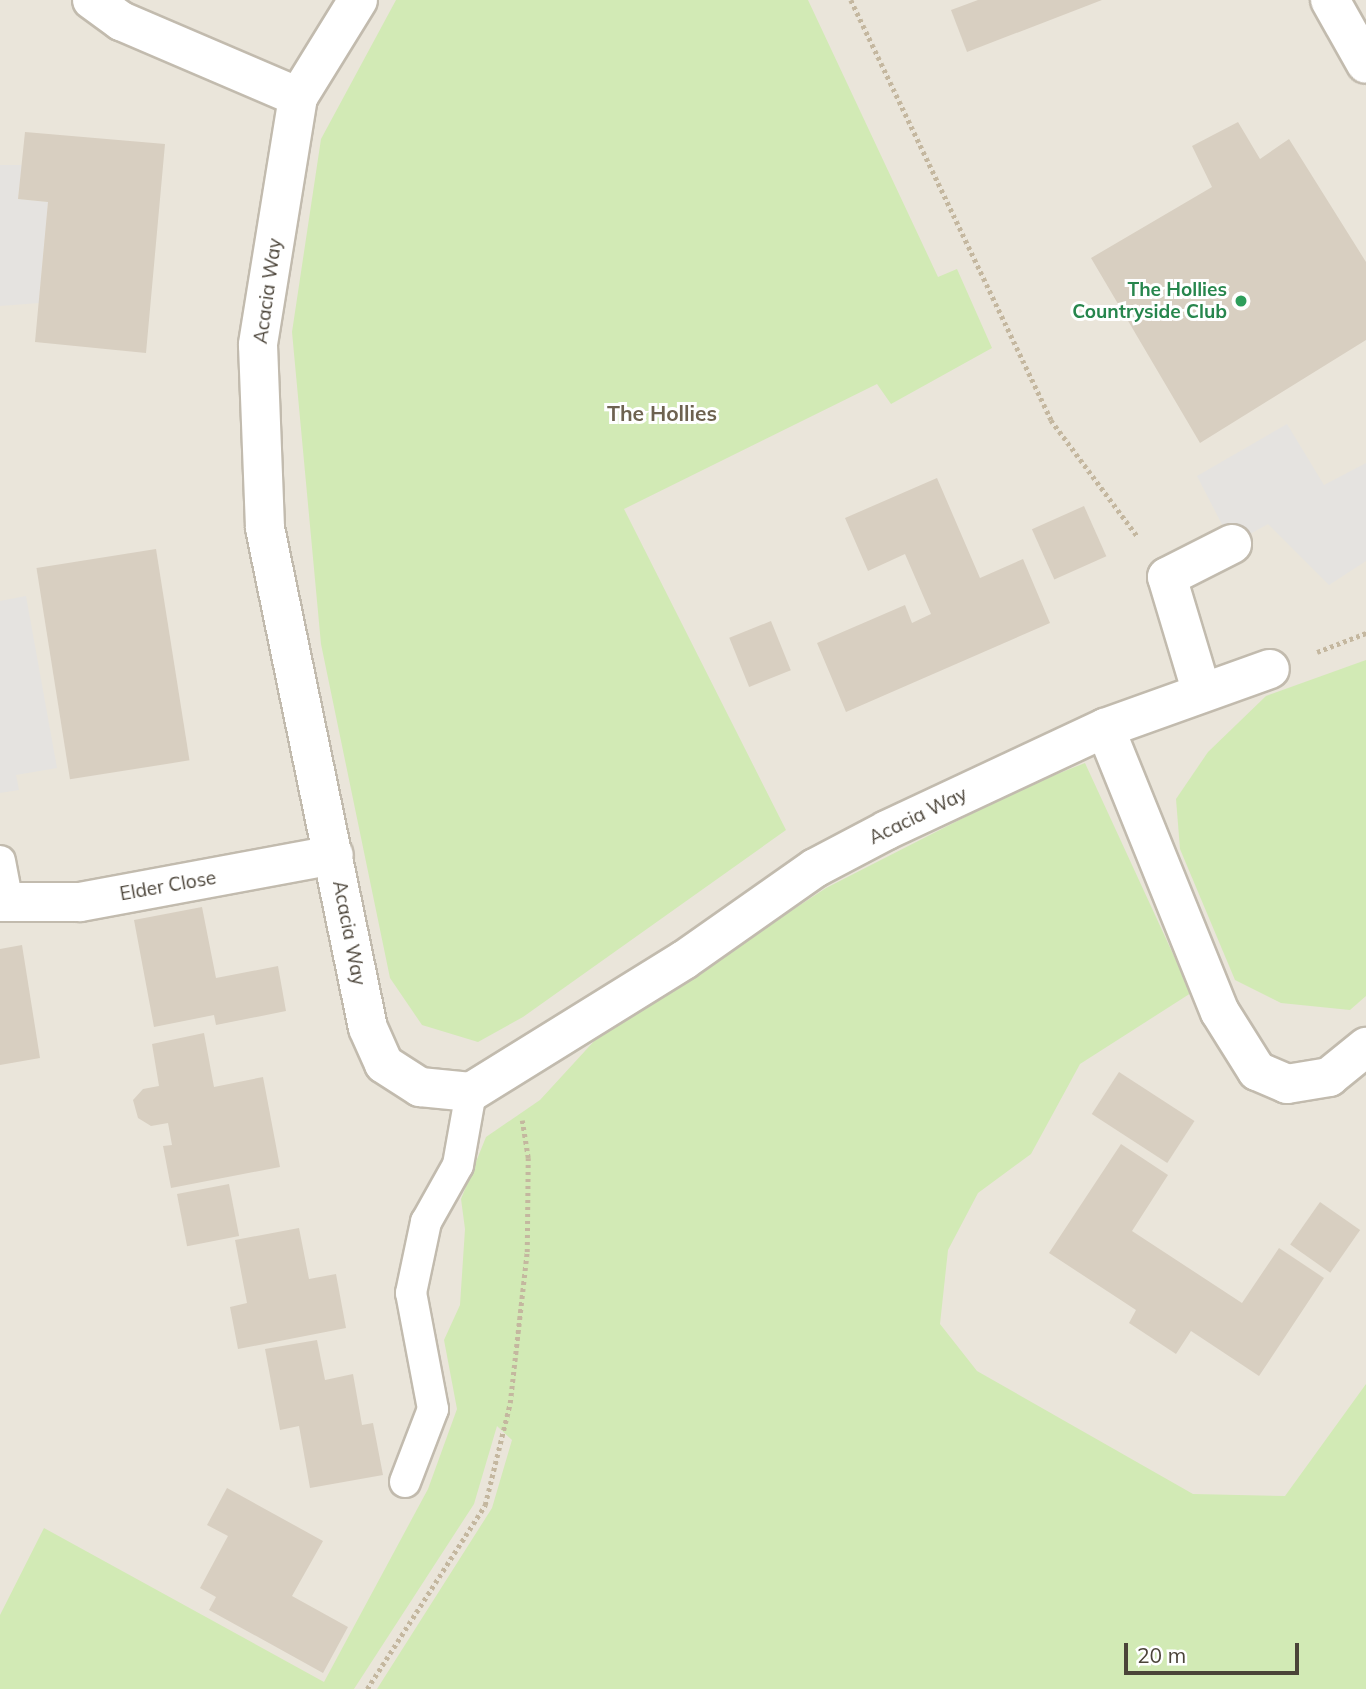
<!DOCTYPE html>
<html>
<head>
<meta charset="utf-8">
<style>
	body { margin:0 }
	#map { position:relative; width:1366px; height:1689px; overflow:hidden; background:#f6f3ec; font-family:Mulish,sans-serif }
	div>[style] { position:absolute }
	.residential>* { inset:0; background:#eae5da; transform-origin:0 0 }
	.green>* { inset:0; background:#d2eab5 }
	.parking>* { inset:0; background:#e5e3e0 }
	.building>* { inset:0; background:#d8cfc1; transform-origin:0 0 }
	.path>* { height:4.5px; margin-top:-2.25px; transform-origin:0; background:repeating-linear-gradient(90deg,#c4b79f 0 3.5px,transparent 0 7px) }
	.roads { filter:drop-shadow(2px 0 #c2bbae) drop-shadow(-2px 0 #c2bbae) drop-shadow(0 2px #c2bbae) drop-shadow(0 -2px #c2bbae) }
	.service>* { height:30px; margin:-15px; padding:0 15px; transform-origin:15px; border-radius:15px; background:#fff }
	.minor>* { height:38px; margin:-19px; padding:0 19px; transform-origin:19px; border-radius:19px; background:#fff }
	.dots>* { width:19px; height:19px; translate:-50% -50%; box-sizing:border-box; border:4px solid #fff; border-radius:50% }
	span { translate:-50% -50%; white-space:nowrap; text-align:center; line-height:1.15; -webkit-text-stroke:6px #fff; paint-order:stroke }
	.leisure-label { font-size:19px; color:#27864d; font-weight:700 }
	.right { translate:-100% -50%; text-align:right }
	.street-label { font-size:19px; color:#4b4439 }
	.neighbourhood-label { font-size:21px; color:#6e6250; font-weight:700 }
	.scale { position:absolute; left:1124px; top:1643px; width:175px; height:32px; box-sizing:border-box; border:4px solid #4b4439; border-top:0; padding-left:9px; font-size:21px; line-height:24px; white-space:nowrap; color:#4b4439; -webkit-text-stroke:5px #fff; paint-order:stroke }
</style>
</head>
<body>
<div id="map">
	<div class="residential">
		<i style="left:0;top:0;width:1366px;height:1689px"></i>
	</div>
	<div class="green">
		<i style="clip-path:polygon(396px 0,808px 0,938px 277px,957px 269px,992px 348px,891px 404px,877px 384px,624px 509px,786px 830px,523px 1017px,478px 1042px,422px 1025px,390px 978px,321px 644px,292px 332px,321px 139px)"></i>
		<i style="clip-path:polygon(1366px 660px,1366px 996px,1350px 1010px,1281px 1003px,1235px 980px,1180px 849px,1176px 799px,1208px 752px,1266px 696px)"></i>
		<i style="clip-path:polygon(1085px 763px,1191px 993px,1080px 1064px,1031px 1154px,978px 1193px,948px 1250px,940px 1324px,977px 1371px,1193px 1494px,1285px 1496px,1366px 1384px,1366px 1689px,377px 1689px,492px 1508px,512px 1440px,497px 1426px,474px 1504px,354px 1689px,0 1689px,0 1615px,44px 1528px,324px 1682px,428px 1489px,457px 1409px,444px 1340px,460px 1305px,465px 1229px,461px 1199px,486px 1137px,540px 1100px,596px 1039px,826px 888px,1024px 787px)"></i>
	</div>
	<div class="parking">
		<i style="clip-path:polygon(0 165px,22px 165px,18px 199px,48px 202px,39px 303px,0 306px)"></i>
		<i style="clip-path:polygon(1287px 424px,1324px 485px,1366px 463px,1366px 561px,1329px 585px,1268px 524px,1232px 544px,1197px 476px)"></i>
		<i style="clip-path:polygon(26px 596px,57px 768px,16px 775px,19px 790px,0 793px,0 601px)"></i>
	</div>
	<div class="building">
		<i style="clip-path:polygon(978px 0,1102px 0,967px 52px,951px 10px)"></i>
		<i style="clip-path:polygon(1238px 122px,1260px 159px,1289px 139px,1366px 262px,1366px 340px,1200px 443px,1091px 258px,1212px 187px,1192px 146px)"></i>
		<i style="clip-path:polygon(25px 132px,165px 144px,146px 353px,35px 342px,48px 202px,18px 199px)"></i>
		<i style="clip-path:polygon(937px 478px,980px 578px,1023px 559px,1050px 623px,846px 712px,817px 643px,905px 605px,912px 623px,931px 614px,905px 554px,868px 571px,845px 518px)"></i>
		<i style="left:1084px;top:506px;width:55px;height:57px;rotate:66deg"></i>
		<i style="left:156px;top:549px;width:214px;height:121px;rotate:81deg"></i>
		<i style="left:771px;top:621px;width:53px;height:45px;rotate:68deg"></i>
		<i style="clip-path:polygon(202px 907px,216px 978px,278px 966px,286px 1011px,216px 1025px,214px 1015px,154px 1027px,134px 920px)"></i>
		<i style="clip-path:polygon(22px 945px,40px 1058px,0 1065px,0 949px)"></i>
		<i style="clip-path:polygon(204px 1033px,214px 1087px,263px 1077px,280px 1167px,171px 1188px,163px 1146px,172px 1145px,168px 1123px,151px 1126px,138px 1118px,133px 1100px,143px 1089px,159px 1086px,152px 1044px)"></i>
		<i style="left:1119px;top:1072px;width:90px;height:50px;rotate:33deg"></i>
		<i style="clip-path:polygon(1121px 1144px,1168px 1175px,1132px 1231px,1242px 1303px,1279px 1248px,1324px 1278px,1259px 1376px,1191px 1331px,1176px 1354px,1129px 1323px,1136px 1310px,1049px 1253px)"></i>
		<i style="left:229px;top:1184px;width:53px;height:53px;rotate:79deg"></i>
		<i style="left:1320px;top:1202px;width:49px;height:52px;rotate:35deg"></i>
		<i style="clip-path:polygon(299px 1228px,309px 1279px,336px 1274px,346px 1328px,238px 1349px,230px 1307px,247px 1303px,235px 1240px)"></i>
		<i style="clip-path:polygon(317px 1340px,325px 1380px,353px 1374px,362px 1425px,373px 1423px,383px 1475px,310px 1488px,299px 1426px,280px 1430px,265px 1349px)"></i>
		<i style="clip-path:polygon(227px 1488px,323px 1541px,292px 1596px,348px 1627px,323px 1673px,209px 1610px,216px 1597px,200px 1588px,228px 1536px,207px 1525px)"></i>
	</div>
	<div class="path">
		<i style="left:851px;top:0;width:465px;rotate:64.5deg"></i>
		<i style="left:1051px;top:420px;width:146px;rotate:53.4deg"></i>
		<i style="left:1317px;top:652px;width:53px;rotate:-21.2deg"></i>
		<i style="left:367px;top:1689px;width:219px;rotate:-57.3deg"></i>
		<i style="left:485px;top:1505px;width:105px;rotate:-76.2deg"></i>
		<i style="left:510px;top:1403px;width:152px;rotate:-83.6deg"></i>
		<i style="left:527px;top:1252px;width:94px;rotate:-89.4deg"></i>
		<i style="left:528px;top:1158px;width:38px;rotate:-99deg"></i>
	</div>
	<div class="roads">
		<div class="service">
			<i style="left:0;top:861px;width:43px;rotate:79.2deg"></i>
			<i style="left:405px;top:1482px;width:78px;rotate:-69deg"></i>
			<i style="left:433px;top:1409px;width:118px;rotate:-100.7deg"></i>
			<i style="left:411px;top:1293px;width:73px;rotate:-78.1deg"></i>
			<i style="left:426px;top:1222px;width:65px;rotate:-60.7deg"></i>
			<i style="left:458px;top:1165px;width:74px;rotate:-79.9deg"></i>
		</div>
		<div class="minor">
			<i style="left:92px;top:0;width:36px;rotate:36deg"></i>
			<i style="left:121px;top:21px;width:193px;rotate:23.2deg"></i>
			<i style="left:358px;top:0;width:114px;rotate:121.7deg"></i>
			<i style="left:298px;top:97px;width:251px;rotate:99.2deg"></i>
			<i style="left:258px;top:345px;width:183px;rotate:87.8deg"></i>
			<i style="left:265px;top:528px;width:510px;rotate:78.36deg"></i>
			<i style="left:368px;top:1028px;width:39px;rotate:66deg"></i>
			<i style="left:384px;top:1064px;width:43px;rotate:32.6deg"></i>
			<i style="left:420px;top:1087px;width:51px;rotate:5.6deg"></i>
			<i style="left:471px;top:1092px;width:251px;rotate:-31.8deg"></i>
			<i style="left:684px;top:960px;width:160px;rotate:-35.1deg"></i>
			<i style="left:815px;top:868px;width:81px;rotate:-27.8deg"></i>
			<i style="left:887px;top:830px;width:241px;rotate:-25.1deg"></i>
			<i style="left:1105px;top:728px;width:175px;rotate:-19.7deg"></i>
			<i style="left:1330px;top:0;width:73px;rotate:60.6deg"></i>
			<i style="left:1201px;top:690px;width:118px;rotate:-106.7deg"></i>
			<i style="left:1167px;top:577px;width:73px;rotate:-26.9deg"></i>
			<i style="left:1105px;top:728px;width:306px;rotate:68deg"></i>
			<i style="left:1220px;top:1012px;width:70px;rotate:57.9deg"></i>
			<i style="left:1257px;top:1071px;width:33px;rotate:23deg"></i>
			<i style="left:1287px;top:1084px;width:43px;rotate:-9.5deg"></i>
			<i style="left:1329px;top:1077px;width:48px;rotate:-39deg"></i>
			<i style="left:0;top:902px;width:80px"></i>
			<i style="left:80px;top:902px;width:258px;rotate:-10.5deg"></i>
		</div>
	</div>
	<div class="dots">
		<i style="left:1241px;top:301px;background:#2e9e5b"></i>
	</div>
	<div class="leisure-label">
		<span class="right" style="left:1227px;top:301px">The Hollies<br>Countryside Club</span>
	</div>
	<div class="street-label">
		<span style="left:268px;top:291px;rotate:-82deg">Acacia Way</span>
		<span style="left:918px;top:816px;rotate:-26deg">Acacia Way</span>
		<span style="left:168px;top:886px;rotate:-10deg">Elder Close</span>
		<span style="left:349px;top:933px;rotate:79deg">Acacia Way</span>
	</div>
	<div class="neighbourhood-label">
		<span style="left:662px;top:413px">The Hollies</span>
	</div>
	<div class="scale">20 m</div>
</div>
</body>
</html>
